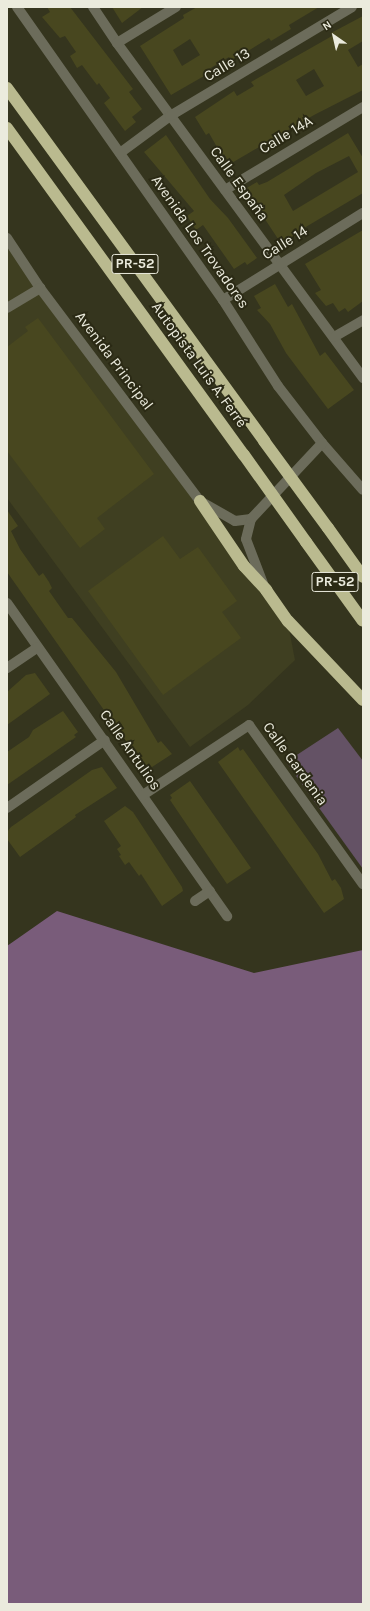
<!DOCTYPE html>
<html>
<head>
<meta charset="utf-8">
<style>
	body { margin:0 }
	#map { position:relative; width:370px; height:1611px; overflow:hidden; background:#35351e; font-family:Karla,sans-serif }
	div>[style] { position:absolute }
	.built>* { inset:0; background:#3f3f21 }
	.green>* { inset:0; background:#645265 }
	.forest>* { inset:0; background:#795c7a }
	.building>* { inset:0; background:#48471f }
	.minor>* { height:10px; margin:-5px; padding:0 5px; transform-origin:5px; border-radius:5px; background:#6c6c5b }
	.motorway>* { height:12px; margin:-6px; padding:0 6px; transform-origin:6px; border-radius:6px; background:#baba8f }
	.motorway-bridge>* { height:12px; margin:-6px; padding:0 6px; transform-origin:6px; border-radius:6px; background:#baba8f }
	span { translate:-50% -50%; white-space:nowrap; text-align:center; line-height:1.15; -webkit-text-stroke:4px #2b2a15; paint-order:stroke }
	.shield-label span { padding:1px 3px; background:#2b2a15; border:1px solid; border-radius:3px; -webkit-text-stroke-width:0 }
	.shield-label { font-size:14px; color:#ebebdd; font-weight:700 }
	.street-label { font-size:15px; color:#ebebdd }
	.frame { position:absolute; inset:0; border:8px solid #ebebdd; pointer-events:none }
	.north { position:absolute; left:314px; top:16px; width:40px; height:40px; -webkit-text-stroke:3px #2b2a15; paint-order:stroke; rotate:326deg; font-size:11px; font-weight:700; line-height:16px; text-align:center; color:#ebebdd }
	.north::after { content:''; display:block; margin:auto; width:14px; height:18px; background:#ebebdd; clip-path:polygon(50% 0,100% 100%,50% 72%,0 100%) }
</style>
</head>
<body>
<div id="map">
	<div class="built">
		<i style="clip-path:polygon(7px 248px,17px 250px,289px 629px,295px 660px,248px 705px,190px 747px,7px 498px)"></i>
	</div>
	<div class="green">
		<i style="clip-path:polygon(338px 728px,363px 761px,363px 869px,286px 762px)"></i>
	</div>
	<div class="forest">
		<i style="clip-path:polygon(57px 911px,254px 973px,363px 950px,363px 1604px,7px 1604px,7px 946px)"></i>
	</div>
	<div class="building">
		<i style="clip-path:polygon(47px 7px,70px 7px,133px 89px,129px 92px,142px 109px,132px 117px,136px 122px,125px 131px,104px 103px,110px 98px,99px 83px,97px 85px,82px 65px,77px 68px,70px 56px,76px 52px,65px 36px,60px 38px,42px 17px,50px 12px)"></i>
		<i style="clip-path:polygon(112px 7px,143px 7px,122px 23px)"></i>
		<i style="clip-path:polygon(evenodd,197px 7px,319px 7px,289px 25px,291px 29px,271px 41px,269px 38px,232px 61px,229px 57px,209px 69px,211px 72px,171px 95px,140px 46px,184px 18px,183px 15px,197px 7px,190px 39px,200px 55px,182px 66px,173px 50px,190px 39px)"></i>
		<i style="clip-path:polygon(evenodd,363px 16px,363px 41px,348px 50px,358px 67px,363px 64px,363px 90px,314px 115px,230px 164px,224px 154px,222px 156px,209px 133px,206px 135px,195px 117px,234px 91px,237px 96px,254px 86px,251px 82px,332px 36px,331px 33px,363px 16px,314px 69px,324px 86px,306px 96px,296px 80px,314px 69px)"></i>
		<i style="clip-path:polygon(evenodd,348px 133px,363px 158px,363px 193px,299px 231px,300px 234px,282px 245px,245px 189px,257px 182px,259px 185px,267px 182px,348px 133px,349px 156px,358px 172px,293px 211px,284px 195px,316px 173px,349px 156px)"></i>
		<i style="clip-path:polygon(166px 135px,210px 199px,228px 218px,257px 258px,247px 265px,245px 262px,234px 269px,203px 225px,196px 230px,187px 216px,194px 211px,144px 152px)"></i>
		<i style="clip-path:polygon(363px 230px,363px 301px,348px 312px,345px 308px,339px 312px,333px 303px,326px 306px,315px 293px,321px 290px,305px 264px)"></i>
		<i style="clip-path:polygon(275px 284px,288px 307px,292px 304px,320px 356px,325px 352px,354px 390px,328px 409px,286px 353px,270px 324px,257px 310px,261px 308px,254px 296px)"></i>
		<i style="clip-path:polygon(38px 318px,154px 474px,97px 518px,105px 529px,80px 548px,7px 451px,7px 347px,28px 331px,25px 327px)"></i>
		<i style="clip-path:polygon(7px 510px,18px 526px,11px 531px,20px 549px,39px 576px,43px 573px,49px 582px,52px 588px,49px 591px,68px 618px,72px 618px,116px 672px,158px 743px,161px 741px,172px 754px,149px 769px,132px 750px,7px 572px)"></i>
		<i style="clip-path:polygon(163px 536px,180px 559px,198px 547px,237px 601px,222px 612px,241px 638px,163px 695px,88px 591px)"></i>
		<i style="clip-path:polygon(35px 673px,50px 694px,7px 725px,7px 692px,26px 675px)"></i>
		<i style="clip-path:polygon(63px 711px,78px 732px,74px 735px,76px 737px,7px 785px,7px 752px,29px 737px,33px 730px)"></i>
		<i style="clip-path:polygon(238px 747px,240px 751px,243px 749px,318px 854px,332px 881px,335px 879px,341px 888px,344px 899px,324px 913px,218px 762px)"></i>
		<i style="clip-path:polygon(102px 767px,117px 788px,75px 815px,76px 817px,20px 857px,7px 839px,7px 832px,11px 827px,92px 770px)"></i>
		<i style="clip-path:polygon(190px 781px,251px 868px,227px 884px,170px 800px,172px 798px,170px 795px)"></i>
		<i style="clip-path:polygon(125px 806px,133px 812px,182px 887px,183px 891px,162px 906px,141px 874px,139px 876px,129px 862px,125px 865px,119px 856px,121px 855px,117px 849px,121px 846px,104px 821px)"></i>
	</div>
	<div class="minor">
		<i style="left:17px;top:7px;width:358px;rotate:54.9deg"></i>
		<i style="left:223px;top:300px;width:102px;rotate:57.4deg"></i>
		<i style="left:278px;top:386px;width:72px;rotate:52.3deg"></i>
		<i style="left:322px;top:443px;width:62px;rotate:48.9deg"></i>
		<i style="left:93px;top:7px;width:43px;rotate:56.3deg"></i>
		<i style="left:117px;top:43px;width:416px;rotate:53.7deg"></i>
		<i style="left:117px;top:43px;width:69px;rotate:-31.4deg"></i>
		<i style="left:120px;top:153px;width:62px;rotate:-36.5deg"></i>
		<i style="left:170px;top:116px;width:212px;rotate:-30.9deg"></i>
		<i style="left:225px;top:190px;width:161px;rotate:-31deg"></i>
		<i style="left:7px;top:238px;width:60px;rotate:56.6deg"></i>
		<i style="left:40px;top:288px;width:266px;rotate:53.1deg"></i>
		<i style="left:200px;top:501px;width:40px;rotate:29.7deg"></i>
		<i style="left:235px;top:521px;width:16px;rotate:-7deg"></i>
		<i style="left:223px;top:300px;width:165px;rotate:-31.9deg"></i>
		<i style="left:7px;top:308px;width:39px;rotate:-31deg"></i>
		<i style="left:334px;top:337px;width:34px;rotate:-30deg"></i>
		<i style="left:264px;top:586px;width:50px;rotate:-111deg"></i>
		<i style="left:246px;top:539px;width:21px;rotate:-76deg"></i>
		<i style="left:251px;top:519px;width:104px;rotate:-46.9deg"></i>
		<i style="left:7px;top:603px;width:383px;rotate:54.9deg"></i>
		<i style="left:7px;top:668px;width:37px;rotate:-34deg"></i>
		<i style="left:143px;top:795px;width:127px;rotate:-33.4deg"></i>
		<i style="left:249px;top:725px;width:196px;rotate:54.4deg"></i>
		<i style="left:7px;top:808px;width:119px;rotate:-34.8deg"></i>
		<i style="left:195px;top:901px;width:18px;rotate:-34deg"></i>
	</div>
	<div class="motorway">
		<i style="left:7px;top:88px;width:437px;rotate:53.9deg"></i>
		<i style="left:7px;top:128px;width:404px;rotate:54.1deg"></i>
		<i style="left:200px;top:501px;width:78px;rotate:55.9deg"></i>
		<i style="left:244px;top:566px;width:33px;rotate:47deg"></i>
		<i style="left:266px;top:590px;width:38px;rotate:55deg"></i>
		<i style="left:288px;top:621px;width:109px;rotate:46.5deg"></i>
		<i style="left:328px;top:528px;width:60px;rotate:54.5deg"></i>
		<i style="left:306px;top:542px;width:97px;rotate:54.2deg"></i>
	</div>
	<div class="motorway-bridge">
		<i style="left:264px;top:441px;width:108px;rotate:53.7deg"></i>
		<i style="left:244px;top:455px;width:107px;rotate:54.5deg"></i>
	</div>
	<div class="shield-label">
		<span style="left:135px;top:264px">PR-52</span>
		<span style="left:335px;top:582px">PR-52</span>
	</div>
	<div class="street-label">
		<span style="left:227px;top:65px;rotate:-31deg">Calle 13</span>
		<span style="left:286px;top:135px;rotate:-31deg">Calle 14A</span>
		<span style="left:239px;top:184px;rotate:54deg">Calle España</span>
		<span style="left:200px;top:242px;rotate:55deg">Avenida Los Trovadores</span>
		<span style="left:285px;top:243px;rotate:-32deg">Calle 14</span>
		<span style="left:114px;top:361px;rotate:53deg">Avenida Principal</span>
		<span style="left:199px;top:365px;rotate:54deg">Autopista Luis A. Ferré</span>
		<span style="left:130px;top:750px;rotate:55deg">Calle Antulios</span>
		<span style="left:295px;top:764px;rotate:54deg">Calle Gardenia</span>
	</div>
	<div class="frame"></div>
	<div class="north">N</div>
</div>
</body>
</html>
